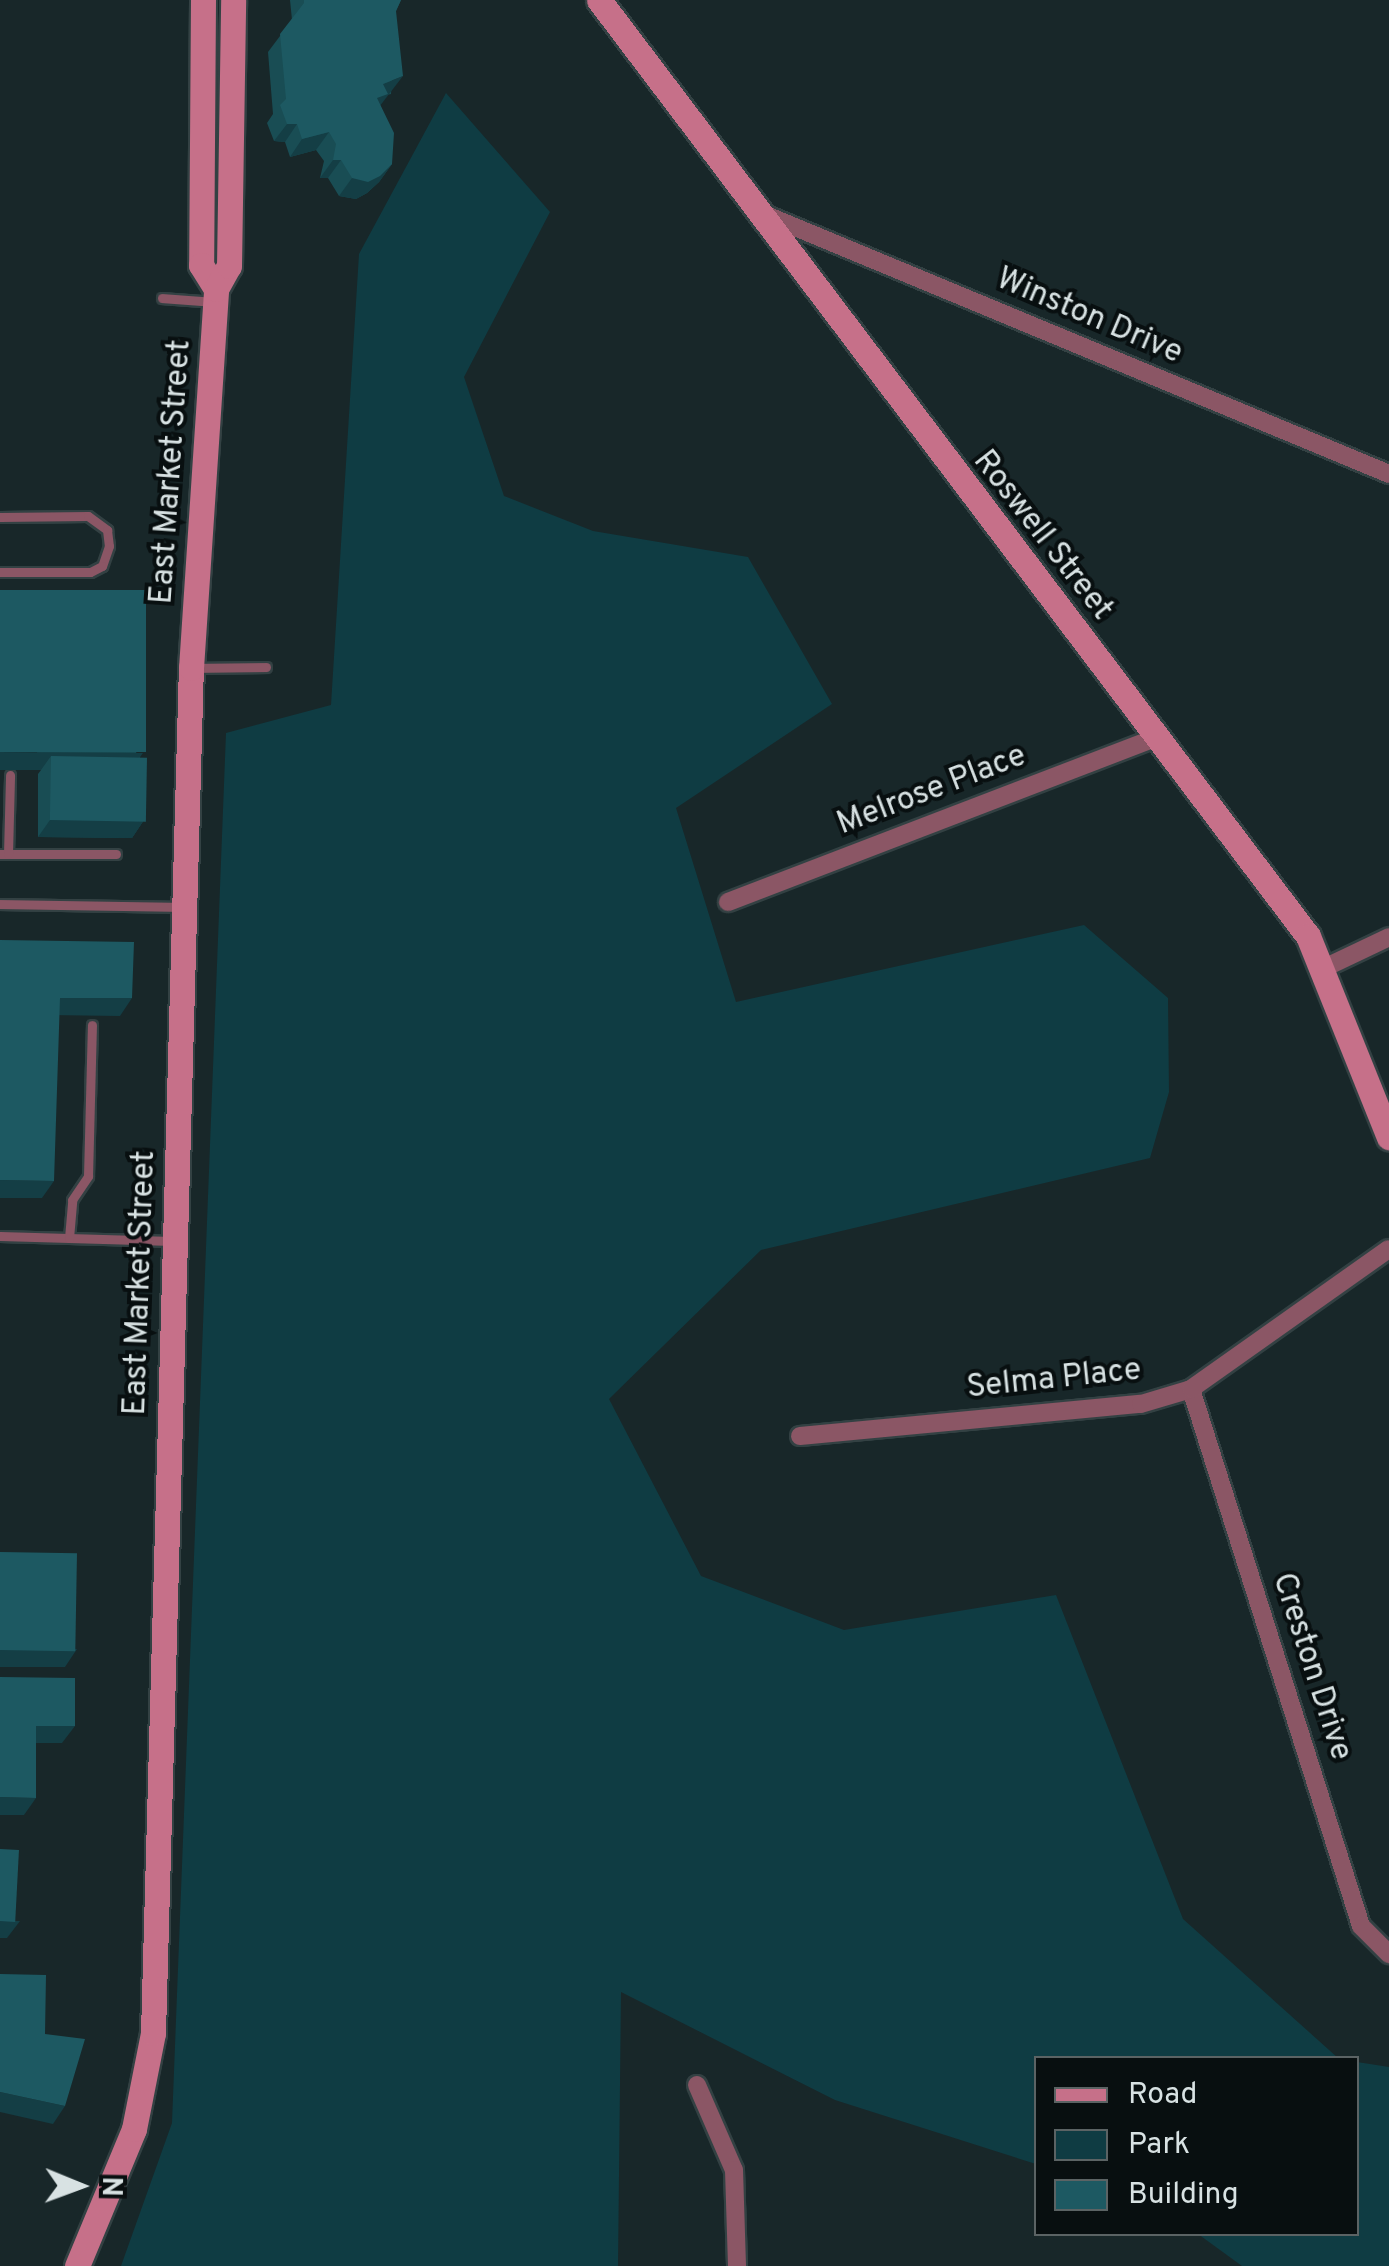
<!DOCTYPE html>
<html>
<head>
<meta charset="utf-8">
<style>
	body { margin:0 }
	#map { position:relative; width:1389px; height:2266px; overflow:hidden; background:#182729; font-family:Overpass,sans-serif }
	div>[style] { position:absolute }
	.green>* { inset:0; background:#0f3c43 }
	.roads { filter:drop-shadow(2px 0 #334143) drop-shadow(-2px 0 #334143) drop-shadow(0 2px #334143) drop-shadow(0 -2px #334143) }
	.lane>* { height:9px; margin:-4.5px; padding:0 4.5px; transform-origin:4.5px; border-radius:4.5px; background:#8b5665 }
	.street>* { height:18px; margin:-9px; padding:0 9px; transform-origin:9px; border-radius:9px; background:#8b5665 }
	.secondary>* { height:25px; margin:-12.5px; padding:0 12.5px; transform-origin:12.5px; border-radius:12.5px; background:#c67089 }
	.wall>* { inset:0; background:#194d54 }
	.shaded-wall>* { inset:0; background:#143e45 }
	.building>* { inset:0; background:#1d5962; transform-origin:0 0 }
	span { translate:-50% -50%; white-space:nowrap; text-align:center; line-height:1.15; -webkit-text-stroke:8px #080f10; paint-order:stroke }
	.street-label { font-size:32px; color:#d8e2e3 }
	.legend { position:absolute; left:1034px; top:2056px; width:325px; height:180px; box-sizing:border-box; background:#080f10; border:2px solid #5b6364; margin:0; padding:12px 18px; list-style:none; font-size:30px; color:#d8e2e3 }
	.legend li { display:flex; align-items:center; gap:20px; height:50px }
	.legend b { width:50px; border:2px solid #5b6364 }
	.north { position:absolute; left:30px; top:2136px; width:100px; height:100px; -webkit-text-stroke:8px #080f10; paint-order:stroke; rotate:91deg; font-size:28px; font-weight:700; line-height:40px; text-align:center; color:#d8e2e3 }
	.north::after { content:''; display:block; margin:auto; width:35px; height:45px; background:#d8e2e3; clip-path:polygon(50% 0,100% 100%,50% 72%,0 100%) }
</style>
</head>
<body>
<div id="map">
	<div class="green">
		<i style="clip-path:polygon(446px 93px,550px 212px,464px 377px,504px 496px,593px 531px,748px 557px,832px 704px,676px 808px,736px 1002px,1084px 925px,1168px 998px,1169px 1092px,1150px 1158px,761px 1250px,609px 1399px,701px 1576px,844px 1630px,1056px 1595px,1183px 1919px,1338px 2058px,1036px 2058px,1036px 2164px,835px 2100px,621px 1992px,618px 2266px,121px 2266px,172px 2123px,226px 733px,331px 705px,359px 254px)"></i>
		<i style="clip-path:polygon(1357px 2062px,1389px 2067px,1389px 2266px,1242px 2266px,1198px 2234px,1356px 2234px)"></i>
	</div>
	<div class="roads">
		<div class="lane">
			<i style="left:162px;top:298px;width:52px;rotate:4.4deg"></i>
			<i style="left:0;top:517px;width:88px;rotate:-0.7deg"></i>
			<i style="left:88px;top:516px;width:24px;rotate:36deg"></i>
			<i style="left:107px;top:530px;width:16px;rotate:83deg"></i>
			<i style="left:109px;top:546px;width:21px;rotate:109deg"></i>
			<i style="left:102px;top:566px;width:13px;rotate:153deg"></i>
			<i style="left:90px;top:572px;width:90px;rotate:180deg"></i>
			<i style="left:193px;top:668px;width:73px;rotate:-0.8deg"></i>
			<i style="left:0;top:854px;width:116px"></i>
			<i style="left:8px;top:854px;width:79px;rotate:-88.5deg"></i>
			<i style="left:0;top:904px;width:181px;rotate:0.9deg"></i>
			<i style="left:0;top:1236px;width:172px;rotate:1.7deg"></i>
			<i style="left:69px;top:1238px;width:38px;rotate:-85deg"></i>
			<i style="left:72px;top:1200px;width:29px;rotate:-56deg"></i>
			<i style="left:88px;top:1176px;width:151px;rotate:-88.5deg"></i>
		</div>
		<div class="street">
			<i style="left:766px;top:215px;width:675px;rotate:22.57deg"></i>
			<i style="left:728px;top:902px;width:460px;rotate:-21deg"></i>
			<i style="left:1322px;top:969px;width:74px;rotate:-25.5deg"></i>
			<i style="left:1191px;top:1389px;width:563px;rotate:72.43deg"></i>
			<i style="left:1361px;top:1926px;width:40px;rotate:45deg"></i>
			<i style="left:800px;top:1436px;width:342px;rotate:-5.4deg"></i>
			<i style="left:1141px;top:1404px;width:52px;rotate:-16.7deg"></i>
			<i style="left:1191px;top:1389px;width:242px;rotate:-35.3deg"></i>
			<i style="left:697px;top:2085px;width:93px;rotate:66.5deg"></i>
			<i style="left:734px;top:2170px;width:96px;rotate:88.2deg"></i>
		</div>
		<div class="secondary">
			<i style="left:203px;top:0;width:265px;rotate:90.4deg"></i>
			<i style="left:201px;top:265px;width:28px;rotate:58deg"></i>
			<i style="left:599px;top:0;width:1174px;rotate:52.86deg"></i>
			<i style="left:1308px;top:936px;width:217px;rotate:68.1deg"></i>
			<i style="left:77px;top:2266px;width:148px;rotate:-67.4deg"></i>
			<i style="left:134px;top:2129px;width:98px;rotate:-78.8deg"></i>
			<i style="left:153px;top:2033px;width:1366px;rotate:-88.41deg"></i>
			<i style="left:191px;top:668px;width:380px;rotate:-86.2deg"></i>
			<i style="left:216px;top:289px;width:26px;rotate:-61deg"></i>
			<i style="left:229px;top:266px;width:266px;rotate:-89.1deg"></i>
		</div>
	</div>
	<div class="wall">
		<i style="clip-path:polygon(290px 0,401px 0,396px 11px,391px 94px,387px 95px,380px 105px,392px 164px,379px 182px,367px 193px,356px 199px,339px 196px,328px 178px,320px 178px,324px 161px,316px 150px,290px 157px,285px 142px,274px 141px,267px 123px,273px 114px,268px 52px,292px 20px)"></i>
		<i style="clip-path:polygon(0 590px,140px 757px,144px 820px,132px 838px,38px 837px,38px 774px,41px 770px)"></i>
	</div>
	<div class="shaded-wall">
		<i style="clip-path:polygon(403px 76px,376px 111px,365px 116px,383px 84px)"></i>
		<i style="clip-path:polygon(287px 124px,297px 124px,285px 142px,274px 141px)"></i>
		<i style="clip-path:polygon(329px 132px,316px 150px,290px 157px,302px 139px)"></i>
		<i style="clip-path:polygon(333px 160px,341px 160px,328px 178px,320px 178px)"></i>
		<i style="clip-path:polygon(392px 164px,379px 182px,367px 193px,356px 199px,339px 196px,352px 178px)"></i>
		<i style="clip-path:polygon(0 752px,143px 753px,131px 770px,51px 756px,41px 770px,0 770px)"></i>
		<i style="clip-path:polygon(50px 820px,144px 820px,132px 838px,38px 837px)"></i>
		<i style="clip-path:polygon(60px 998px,132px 998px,120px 1016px,47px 1015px)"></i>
		<i style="clip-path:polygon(0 1180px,54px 1181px,42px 1198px,0 1198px)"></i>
		<i style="clip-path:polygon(77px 1649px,65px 1667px,0 1667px,0 1650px)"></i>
		<i style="clip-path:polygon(36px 1726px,75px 1726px,62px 1743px,24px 1743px)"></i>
		<i style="clip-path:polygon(0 1797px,36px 1798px,24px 1815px,0 1815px)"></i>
		<i style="clip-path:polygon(0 1921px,20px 1921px,7px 1938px,0 1938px)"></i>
		<i style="clip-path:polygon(0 2092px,65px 2106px,53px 2124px,0 2112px)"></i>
	</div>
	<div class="building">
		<i style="clip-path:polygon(304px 0,401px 0,396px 11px,403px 76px,383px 84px,388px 94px,377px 98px,394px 133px,392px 164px,380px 176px,368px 182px,352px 178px,341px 160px,333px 160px,336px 144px,329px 132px,302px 139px,297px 124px,287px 124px,280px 105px,286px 99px,280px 34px,304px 3px)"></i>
		<i style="left:0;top:590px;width:146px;height:162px"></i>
		<i style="left:51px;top:756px;width:96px;height:64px;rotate:1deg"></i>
		<i style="clip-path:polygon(0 940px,134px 942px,132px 998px,60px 998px,54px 1181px,0 1180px)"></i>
		<i style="left:0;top:1552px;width:77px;height:98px;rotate:1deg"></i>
		<i style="clip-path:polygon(0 1677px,75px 1678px,75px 1726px,36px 1726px,36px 1798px,0 1797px)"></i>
		<i style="left:0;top:1849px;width:19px;height:72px;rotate:3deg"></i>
		<i style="clip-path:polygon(0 1974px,46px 1975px,45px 2034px,85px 2039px,65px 2106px,0 2092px)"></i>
	</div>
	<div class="street-label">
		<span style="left:1089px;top:317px;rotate:23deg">Winston Drive</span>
		<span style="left:172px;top:472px;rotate:-86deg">East Market Street</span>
		<span style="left:1042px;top:536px;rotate:52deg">Roswell Street</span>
		<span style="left:932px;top:791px;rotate:-21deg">Melrose Place</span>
		<span style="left:141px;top:1283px;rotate:-88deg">East Market Street</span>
		<span style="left:1054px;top:1380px;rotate:-6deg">Selma Place</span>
		<span style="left:1311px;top:1667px;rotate:72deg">Creston Drive</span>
	</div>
	<ul class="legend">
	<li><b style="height:12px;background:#c67089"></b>Road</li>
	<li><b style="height:28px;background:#0f3c43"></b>Park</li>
	<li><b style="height:28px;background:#1d5962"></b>Building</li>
	</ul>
	<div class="north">N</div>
</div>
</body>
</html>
